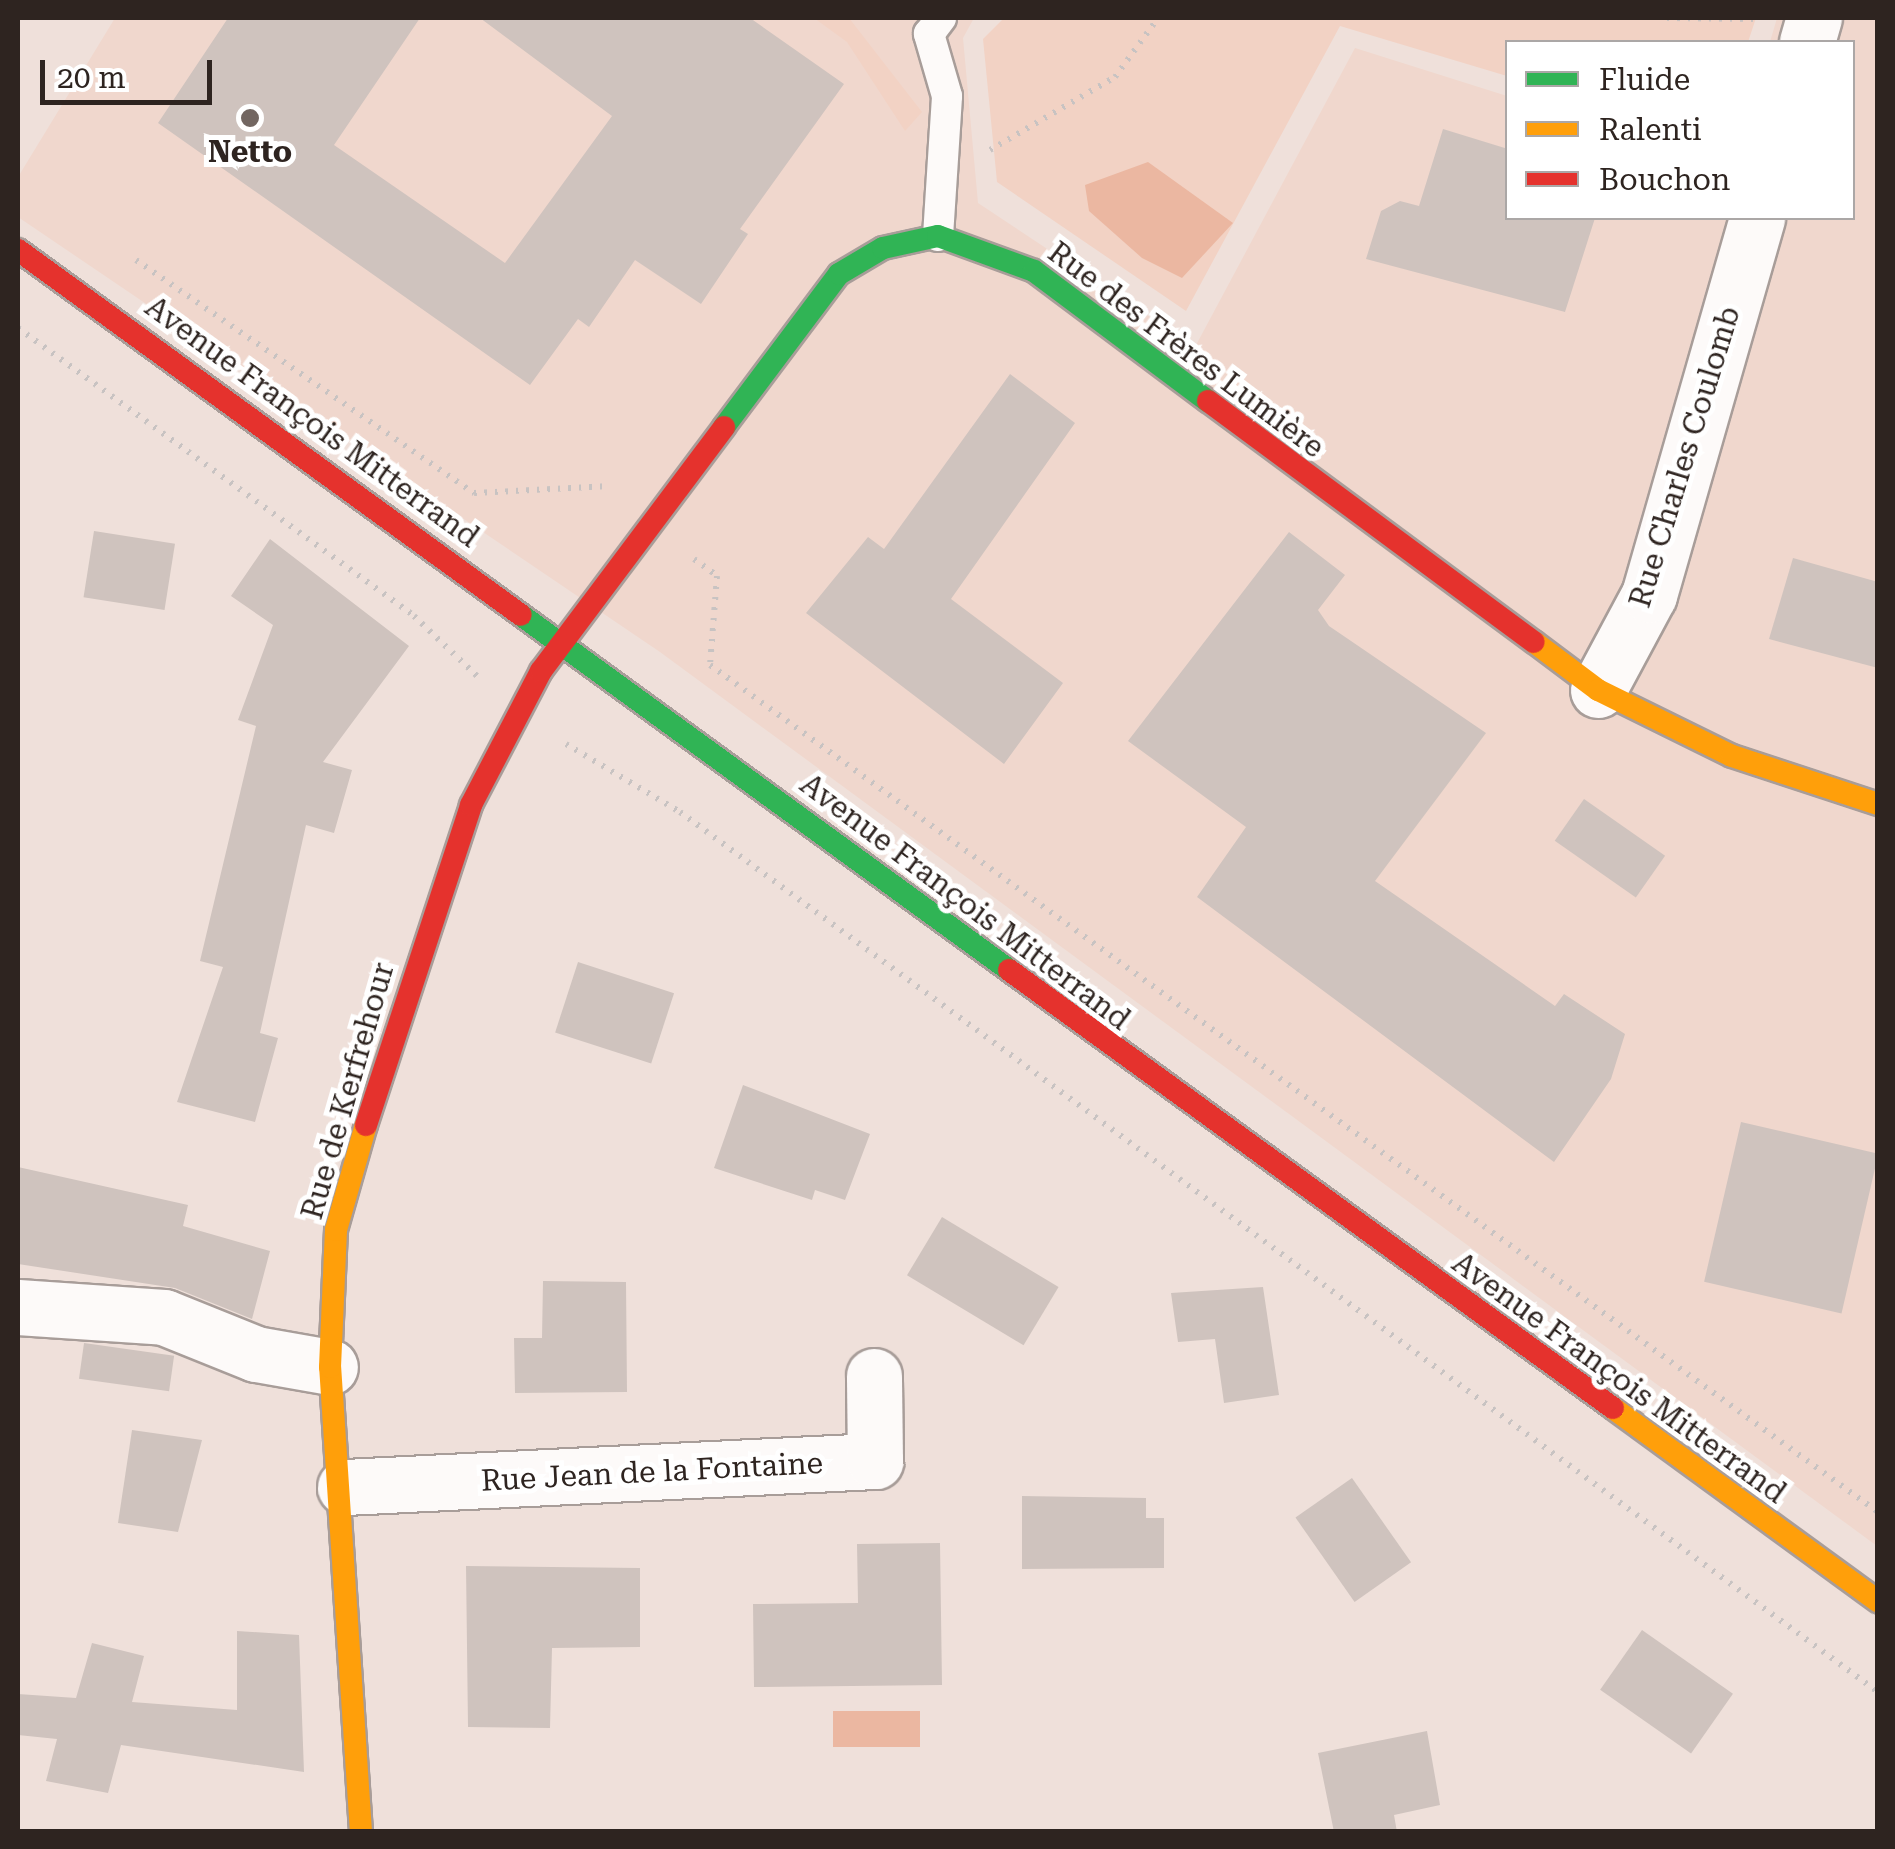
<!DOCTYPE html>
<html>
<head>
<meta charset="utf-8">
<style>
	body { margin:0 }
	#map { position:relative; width:1895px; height:1849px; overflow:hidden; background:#efe0da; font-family:"Roboto Serif",serif }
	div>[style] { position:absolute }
	.built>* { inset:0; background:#f0d7cd }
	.green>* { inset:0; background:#f2d2c4 }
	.water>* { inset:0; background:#ebb7a1; transform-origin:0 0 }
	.building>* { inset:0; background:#cfc3be; transform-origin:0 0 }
	.path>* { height:6px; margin-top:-3px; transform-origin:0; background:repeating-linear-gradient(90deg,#c8c3c2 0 2.5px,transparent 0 10.5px) }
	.roads { filter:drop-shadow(2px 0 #a89d99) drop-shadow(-2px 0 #a89d99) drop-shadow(0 2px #a89d99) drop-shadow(0 -2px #a89d99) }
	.lane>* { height:30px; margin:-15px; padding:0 15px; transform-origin:15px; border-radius:15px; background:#fdfaf9 }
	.street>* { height:55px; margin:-27.5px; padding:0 27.5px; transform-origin:27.5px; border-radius:27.5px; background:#fdfaf9 }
	.fast>* { height:22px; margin:-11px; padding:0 11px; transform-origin:11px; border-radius:11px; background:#30b455 }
	.slow>* { height:22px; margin:-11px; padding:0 11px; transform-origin:11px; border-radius:11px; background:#ff9f0a }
	.jam>* { height:22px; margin:-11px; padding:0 11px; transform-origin:11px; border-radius:11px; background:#e5322d }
	.dots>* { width:28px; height:28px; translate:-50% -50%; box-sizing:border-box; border:5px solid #fff; border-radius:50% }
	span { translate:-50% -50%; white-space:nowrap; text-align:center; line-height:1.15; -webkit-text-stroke:10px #fff; paint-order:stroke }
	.poi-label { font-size:30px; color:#2e2420; font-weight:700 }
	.street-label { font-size:30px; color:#2e2420 }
	.frame { position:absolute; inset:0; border:20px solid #2e2420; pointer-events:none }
	.legend { position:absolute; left:1505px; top:40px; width:350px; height:180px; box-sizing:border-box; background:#fff; border:2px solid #aba7a6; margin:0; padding:12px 18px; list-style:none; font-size:30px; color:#2e2420 }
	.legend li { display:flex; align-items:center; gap:20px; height:50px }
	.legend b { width:50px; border:2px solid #aba7a6 }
	.scale { position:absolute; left:40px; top:60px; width:172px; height:45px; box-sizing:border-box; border:5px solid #2e2420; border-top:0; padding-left:12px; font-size:30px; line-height:35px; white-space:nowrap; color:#2e2420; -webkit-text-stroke:8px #fff; paint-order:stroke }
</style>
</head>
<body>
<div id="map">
	<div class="built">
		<i style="clip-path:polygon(115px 18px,974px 18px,963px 38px,978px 203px,1195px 347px,1355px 48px,1507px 96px,1508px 218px,1852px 218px,1852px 42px,1770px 42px,1777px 18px,1877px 18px,1877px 1546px,660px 652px,18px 217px,18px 177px)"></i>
	</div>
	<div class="green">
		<i style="clip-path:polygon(814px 18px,849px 18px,922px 112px,905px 131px,847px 42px)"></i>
		<i style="clip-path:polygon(1004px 18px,1756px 18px,1748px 42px,1508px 42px,1507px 76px,1340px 26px,1186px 311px,997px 182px,983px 39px)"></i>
	</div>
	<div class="water">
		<i style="clip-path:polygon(1148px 162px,1233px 223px,1182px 278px,1142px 258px,1089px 211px,1085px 185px)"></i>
		<i style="left:833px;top:1711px;width:87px;height:36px"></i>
	</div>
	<div class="building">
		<i style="clip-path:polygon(228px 18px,420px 18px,334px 145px,505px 263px,612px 116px,480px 18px,750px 18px,844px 84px,740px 229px,748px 234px,701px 304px,635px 260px,589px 327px,578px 319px,530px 385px,158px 123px)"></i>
		<i style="clip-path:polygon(1443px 129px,1508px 149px,1508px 218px,1595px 218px,1565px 312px,1366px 259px,1381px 211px,1400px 201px,1419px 206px)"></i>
		<i style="clip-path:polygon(1010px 374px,1075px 423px,951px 599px,1063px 683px,1004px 764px,806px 613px,868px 537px,884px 549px)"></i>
		<i style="left:94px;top:531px;width:82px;height:67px;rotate:9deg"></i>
		<i style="clip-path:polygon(1289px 532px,1345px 575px,1318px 610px,1329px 626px,1486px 733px,1375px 881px,1555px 1006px,1564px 994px,1625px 1034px,1611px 1079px,1554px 1162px,1197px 897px,1246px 827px,1128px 741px)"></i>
		<i style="clip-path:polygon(270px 539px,409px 646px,323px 762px,352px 770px,334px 833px,306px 825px,260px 1033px,278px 1038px,255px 1122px,177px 1102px,223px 967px,200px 961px,256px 726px,238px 720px,273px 625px,231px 596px)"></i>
		<i style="clip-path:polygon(1793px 558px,1878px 582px,1878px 668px,1769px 639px)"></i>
		<i style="left:1584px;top:799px;width:99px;height:51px;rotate:35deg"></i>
		<i style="left:578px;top:962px;width:101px;height:74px;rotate:18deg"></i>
		<i style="clip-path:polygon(743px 1085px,870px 1134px,845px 1200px,815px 1190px,812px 1200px,714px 1168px)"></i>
		<i style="left:1741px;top:1122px;width:141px;height:164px;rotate:13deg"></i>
		<i style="clip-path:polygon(18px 1167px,188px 1205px,183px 1226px,270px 1251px,252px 1319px,175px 1288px,18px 1264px)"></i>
		<i style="left:942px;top:1217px;width:136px;height:68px;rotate:31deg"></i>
		<i style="clip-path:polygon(543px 1281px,626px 1282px,627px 1392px,515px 1393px,514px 1338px,542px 1338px)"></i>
		<i style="clip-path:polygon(1263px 1287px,1279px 1395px,1224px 1403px,1215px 1339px,1178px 1342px,1171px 1293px)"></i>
		<i style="left:84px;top:1343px;width:91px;height:36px;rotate:8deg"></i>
		<i style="clip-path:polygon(132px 1430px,202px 1440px,178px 1532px,118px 1523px)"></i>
		<i style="left:1352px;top:1478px;width:103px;height:69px;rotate:55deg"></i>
		<i style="clip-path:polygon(1022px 1496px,1146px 1498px,1146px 1518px,1164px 1518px,1164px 1568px,1022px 1569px)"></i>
		<i style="clip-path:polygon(940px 1543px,942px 1685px,754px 1687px,753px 1604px,858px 1603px,857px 1544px)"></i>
		<i style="clip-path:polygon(466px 1566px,640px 1568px,640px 1647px,552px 1648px,550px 1728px,468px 1727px)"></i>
		<i style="left:1642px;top:1630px;width:111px;height:73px;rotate:35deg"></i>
		<i style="clip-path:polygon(237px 1631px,299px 1635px,304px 1772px,121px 1745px,108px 1793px,46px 1781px,57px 1739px,18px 1735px,18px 1694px,76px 1698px,92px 1643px,144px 1656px,132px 1702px,237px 1710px)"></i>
		<i style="clip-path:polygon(1427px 1731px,1440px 1805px,1394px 1815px,1397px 1832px,1334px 1832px,1318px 1753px)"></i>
	</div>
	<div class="path">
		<i style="left:1667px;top:18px;width:90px;rotate:0.6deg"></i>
		<i style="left:990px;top:150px;width:145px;rotate:-30.3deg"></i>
		<i style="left:1115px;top:77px;width:73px;rotate:-53.9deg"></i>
		<i style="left:136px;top:260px;width:411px;rotate:34.6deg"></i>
		<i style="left:474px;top:493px;width:136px;rotate:-2.9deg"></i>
		<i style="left:18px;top:328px;width:490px;rotate:36deg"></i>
		<i style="left:414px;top:616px;width:87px;rotate:43.6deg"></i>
		<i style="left:694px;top:559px;width:29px;rotate:36deg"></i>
		<i style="left:717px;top:576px;width:89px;rotate:94.5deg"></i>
		<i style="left:710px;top:665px;width:1443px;rotate:35.95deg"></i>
		<i style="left:566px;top:744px;width:133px;rotate:30.8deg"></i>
		<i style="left:680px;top:812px;width:1486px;rotate:36.3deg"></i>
	</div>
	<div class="roads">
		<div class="lane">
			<i style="left:938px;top:236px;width:140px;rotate:-86.3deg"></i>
			<i style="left:947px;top:96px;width:65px;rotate:-106.2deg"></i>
			<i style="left:929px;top:34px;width:20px;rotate:-53deg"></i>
		</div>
		<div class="street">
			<i style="left:1807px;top:42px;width:25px;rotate:-74deg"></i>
			<i style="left:1598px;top:690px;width:108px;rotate:-61.8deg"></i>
			<i style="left:1649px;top:595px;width:392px;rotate:-74deg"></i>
			<i style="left:18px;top:1307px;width:146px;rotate:3.9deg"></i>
			<i style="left:164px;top:1317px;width:99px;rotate:21.9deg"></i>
			<i style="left:256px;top:1354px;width:75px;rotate:10deg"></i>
			<i style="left:345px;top:1487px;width:531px;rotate:-2.81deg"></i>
			<i style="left:875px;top:1461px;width:85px;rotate:-90.7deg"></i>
		</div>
		<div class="fast">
			<i style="left:724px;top:427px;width:191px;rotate:-53.1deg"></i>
			<i style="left:839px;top:274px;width:51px;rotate:-30.6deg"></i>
			<i style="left:883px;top:248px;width:56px;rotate:-12.3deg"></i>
			<i style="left:938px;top:236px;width:102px;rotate:20deg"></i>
			<i style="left:1034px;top:271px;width:217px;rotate:36.8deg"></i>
			<i style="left:521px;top:615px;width:603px;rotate:36.03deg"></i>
		</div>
		<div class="slow">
			<i style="left:1534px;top:642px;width:80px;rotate:36.9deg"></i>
			<i style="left:1598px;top:690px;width:149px;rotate:26.2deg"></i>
			<i style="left:1732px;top:756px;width:154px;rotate:18.2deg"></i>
			<i style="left:1613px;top:1408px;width:328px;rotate:36.1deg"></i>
			<i style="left:361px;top:1832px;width:466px;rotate:-93.8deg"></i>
			<i style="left:330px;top:1367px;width:137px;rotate:-87.5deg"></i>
			<i style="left:336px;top:1230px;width:109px;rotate:-74.1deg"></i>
		</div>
		<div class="jam">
			<i style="left:18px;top:250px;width:621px;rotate:35.97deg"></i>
			<i style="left:1208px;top:401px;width:405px;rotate:36.5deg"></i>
			<i style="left:1009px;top:970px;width:746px;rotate:35.95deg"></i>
			<i style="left:366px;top:1125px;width:337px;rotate:-71.8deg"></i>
			<i style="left:471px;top:805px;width:151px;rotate:-62.4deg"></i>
			<i style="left:541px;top:671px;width:305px;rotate:-53.1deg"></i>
		</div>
	</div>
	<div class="dots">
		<i style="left:250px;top:118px;background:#726661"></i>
	</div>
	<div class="poi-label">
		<span style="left:250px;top:152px">Netto</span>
	</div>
	<div class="street-label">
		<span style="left:1186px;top:350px;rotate:37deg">Rue des Frères Lumière</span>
		<span style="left:312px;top:422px;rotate:36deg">Avenue François Mitterrand</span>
		<span style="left:1685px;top:457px;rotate:-73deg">Rue Charles Coulomb</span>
		<span style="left:965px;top:902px;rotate:37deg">Avenue François Mitterrand</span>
		<span style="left:348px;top:1091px;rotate:-74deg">Rue de Kerfrehour</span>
		<span style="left:1619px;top:1378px;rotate:36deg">Avenue François Mitterrand</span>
		<span style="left:652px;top:1472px;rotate:-3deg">Rue Jean de la Fontaine</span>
	</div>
	<div class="frame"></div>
	<ul class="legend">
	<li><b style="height:12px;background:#30b455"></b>Fluide</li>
	<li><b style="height:12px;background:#ff9f0a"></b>Ralenti</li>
	<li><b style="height:12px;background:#e5322d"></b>Bouchon</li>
	</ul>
	<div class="scale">20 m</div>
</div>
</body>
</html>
